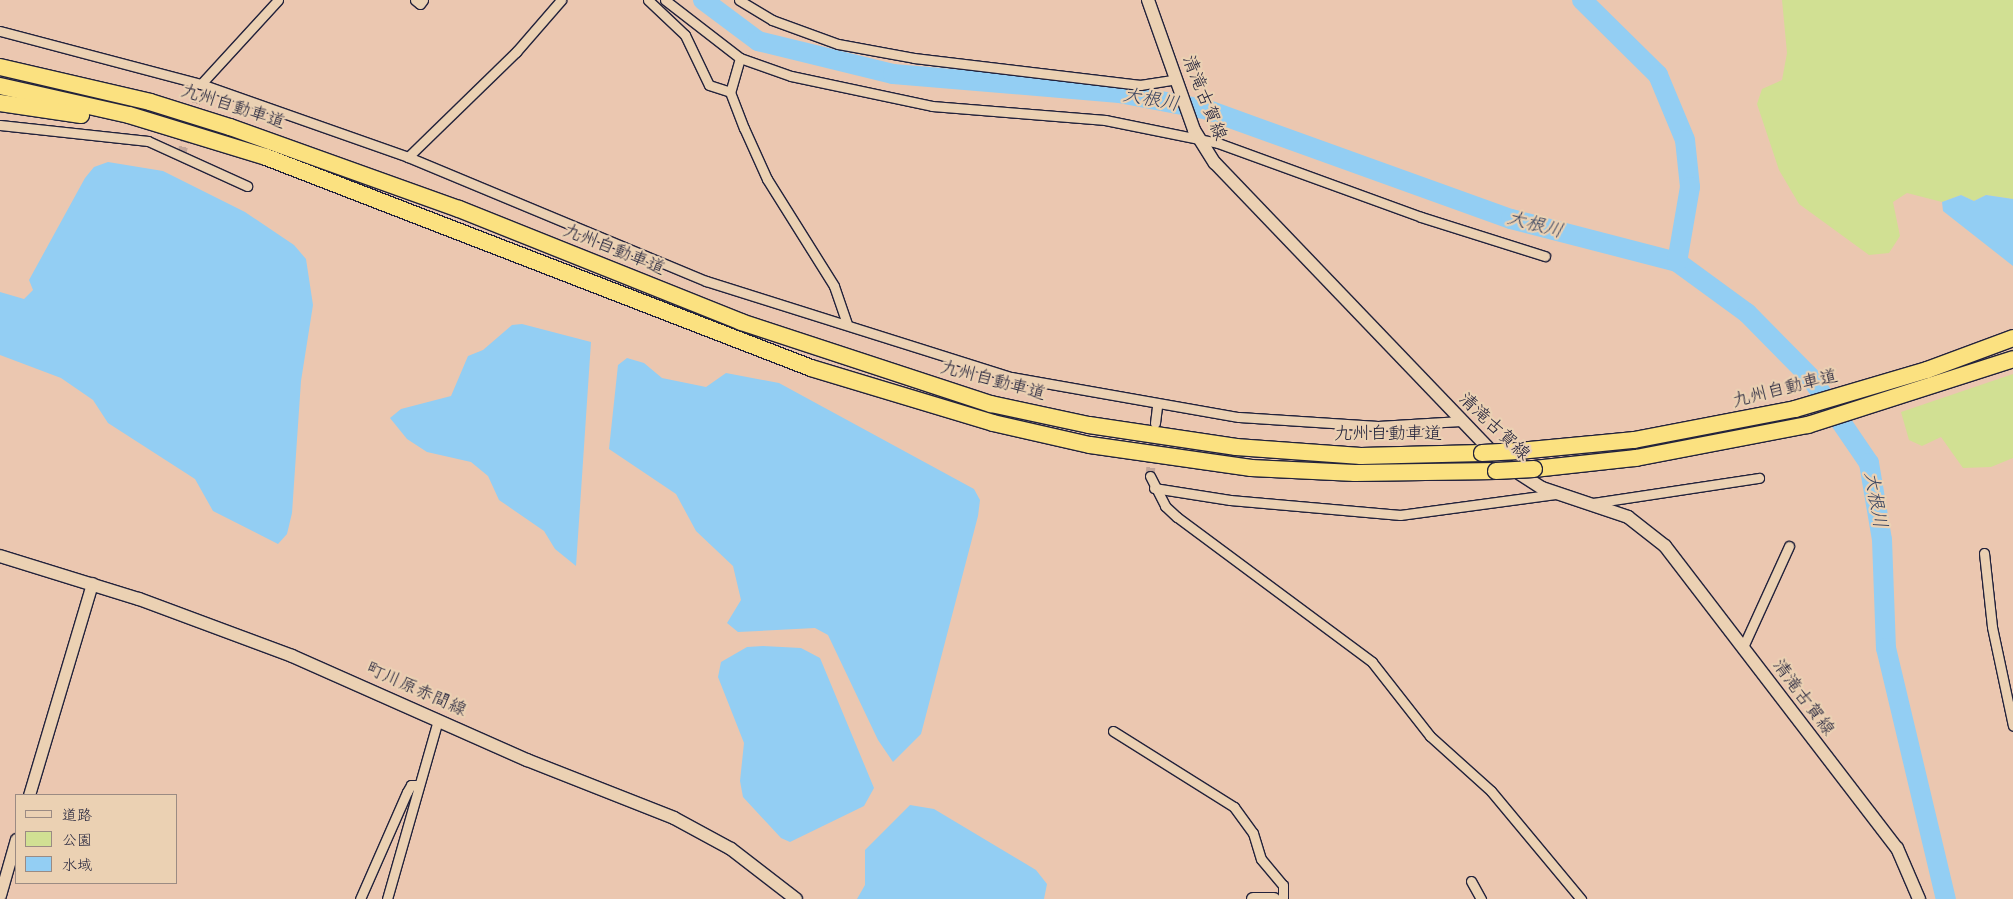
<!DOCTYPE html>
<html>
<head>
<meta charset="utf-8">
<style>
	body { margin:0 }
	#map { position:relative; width:2013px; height:899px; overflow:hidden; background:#ebc7b0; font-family:Pangolin,"Klee One",sans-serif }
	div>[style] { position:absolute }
	.green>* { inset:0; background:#d1e093 }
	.water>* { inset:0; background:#93cef3 }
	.river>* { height:20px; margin:-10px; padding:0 10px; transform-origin:10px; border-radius:10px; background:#93cef3 }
	.minor-tunnel>* { height:9px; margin-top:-4.5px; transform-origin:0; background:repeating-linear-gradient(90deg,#c3a699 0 9px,transparent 0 13.5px) }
	.roads { filter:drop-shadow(1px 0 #22223b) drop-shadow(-1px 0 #22223b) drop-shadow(0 1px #22223b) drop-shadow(0 -1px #22223b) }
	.minor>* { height:9px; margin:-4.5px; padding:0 4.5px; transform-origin:4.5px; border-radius:4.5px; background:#ebd1b3 }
	.tertiary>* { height:11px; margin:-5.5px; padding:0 5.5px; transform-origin:5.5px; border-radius:5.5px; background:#ebd1b3 }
	.secondary>* { height:12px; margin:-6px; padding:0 6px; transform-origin:6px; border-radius:6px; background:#ebd1b3 }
	.motorway>* { height:16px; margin:-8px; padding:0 8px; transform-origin:8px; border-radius:8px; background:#fbe180 }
	.bridges { filter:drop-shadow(1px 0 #22223b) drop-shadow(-1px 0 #22223b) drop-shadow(0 1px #22223b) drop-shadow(0 -1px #22223b) }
	.motorway-bridge>* { height:16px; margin:-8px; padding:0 8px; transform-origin:8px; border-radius:8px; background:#fbe180 }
	span { translate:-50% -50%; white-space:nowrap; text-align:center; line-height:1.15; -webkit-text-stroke:4.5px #ebd1b3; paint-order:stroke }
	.street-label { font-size:18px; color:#22223b }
	.water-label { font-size:19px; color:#394460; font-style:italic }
	.legend { position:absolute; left:15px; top:794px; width:162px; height:90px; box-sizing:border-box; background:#ebd1b3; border:1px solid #9b8b83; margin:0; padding:6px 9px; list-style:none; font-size:15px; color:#22223b }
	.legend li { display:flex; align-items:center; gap:10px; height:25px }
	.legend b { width:25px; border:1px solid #9b8b83 }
</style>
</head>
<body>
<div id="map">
	<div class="green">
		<i style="clip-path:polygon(1782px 0,2013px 0,2013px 199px,1986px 195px,1974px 201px,1961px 195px,1942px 202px,1907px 193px,1893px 202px,1900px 236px,1889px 253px,1869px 255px,1799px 204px,1779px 170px,1757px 104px,1762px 89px,1782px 80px,1787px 53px)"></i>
		<i style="clip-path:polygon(2013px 374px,2013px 458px,1991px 467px,1963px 468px,1941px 437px,1922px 446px,1909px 440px,1901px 412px)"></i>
	</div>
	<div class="water">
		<i style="clip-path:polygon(108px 162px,163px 171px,245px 212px,294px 245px,306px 259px,313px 305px,301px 381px,292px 513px,287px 534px,278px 544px,213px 511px,195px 479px,108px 423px,93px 400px,61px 378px,0 355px,0 292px,24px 299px,33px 290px,29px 280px,85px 178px,94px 167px)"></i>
		<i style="clip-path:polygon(1961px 195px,1974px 201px,1986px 195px,2013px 199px,2013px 266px,1943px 211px,1942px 202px)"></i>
		<i style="clip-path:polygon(522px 324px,591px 342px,576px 566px,555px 549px,544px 531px,499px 500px,488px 476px,471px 462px,427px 452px,407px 439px,390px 418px,401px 409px,451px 396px,468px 356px,483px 350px,512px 325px)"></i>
		<i style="clip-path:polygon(627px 358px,644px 363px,662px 378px,706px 387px,726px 373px,779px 383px,974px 489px,980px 500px,978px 516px,921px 734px,893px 762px,878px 740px,828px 635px,815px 628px,738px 632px,727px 623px,741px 600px,733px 566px,696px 531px,676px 494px,609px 449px,618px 365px)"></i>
		<i style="clip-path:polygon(763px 646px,801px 648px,820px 658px,874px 788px,864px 806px,790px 842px,781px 838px,743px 797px,740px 781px,744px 743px,718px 677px,721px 662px,747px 647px)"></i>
		<i style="clip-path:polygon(910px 805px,934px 809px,1036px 870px,1047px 884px,1044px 899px,857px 899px,865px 885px,865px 850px)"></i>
	</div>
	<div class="river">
		<i style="left:703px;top:0;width:69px;rotate:36.7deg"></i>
		<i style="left:758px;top:41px;width:139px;rotate:13.7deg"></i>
		<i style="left:893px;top:74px;width:227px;rotate:4.8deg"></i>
		<i style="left:1119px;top:93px;width:91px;rotate:10.8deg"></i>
		<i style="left:1208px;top:110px;width:322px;rotate:19.8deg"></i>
		<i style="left:1511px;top:219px;width:171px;rotate:14.5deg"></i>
		<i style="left:1677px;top:262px;width:87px;rotate:36.1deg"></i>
		<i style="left:1747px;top:313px;width:91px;rotate:45.4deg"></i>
		<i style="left:1811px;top:378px;width:103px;rotate:55.7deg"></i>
		<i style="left:1869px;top:463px;width:78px;rotate:80.4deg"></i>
		<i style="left:1882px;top:540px;width:108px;rotate:87.9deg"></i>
		<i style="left:1886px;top:648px;width:258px;rotate:76.6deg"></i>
		<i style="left:1582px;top:0;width:107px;rotate:44.6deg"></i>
		<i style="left:1658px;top:75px;width:70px;rotate:67.4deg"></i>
		<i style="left:1685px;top:140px;width:47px;rotate:83.9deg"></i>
		<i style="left:1690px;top:187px;width:76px;rotate:99.8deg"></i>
	</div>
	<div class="minor-tunnel">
		<i style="left:181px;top:155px;width:74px;rotate:-74.3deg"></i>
		<i style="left:1150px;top:476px;width:45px;rotate:-84.9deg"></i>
	</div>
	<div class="roads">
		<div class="minor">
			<i style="left:415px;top:0;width:6px;rotate:39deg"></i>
			<i style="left:420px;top:4px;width:5px;rotate:-53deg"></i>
			<i style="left:648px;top:0;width:51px;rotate:43.4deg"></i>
			<i style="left:685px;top:35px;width:55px;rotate:64.4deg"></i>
			<i style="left:709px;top:85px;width:22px;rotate:18deg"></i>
			<i style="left:665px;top:0;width:95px;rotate:37.7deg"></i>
			<i style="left:740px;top:58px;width:54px;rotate:19.4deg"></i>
			<i style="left:791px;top:76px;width:144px;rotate:12deg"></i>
			<i style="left:932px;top:106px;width:174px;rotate:4.6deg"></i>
			<i style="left:1105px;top:120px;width:115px;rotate:11.5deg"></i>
			<i style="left:1218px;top:143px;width:216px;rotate:20deg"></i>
			<i style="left:1421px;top:217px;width:130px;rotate:17.5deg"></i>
			<i style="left:739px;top:0;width:39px;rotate:31deg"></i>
			<i style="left:772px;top:20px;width:70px;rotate:20deg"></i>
			<i style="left:838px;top:44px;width:77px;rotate:10.4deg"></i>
			<i style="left:914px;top:58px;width:228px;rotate:6.8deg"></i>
			<i style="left:1140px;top:85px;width:36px;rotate:-9deg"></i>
			<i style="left:0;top:31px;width:208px;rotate:14.8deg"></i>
			<i style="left:201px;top:84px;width:219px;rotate:19.4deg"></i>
			<i style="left:408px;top:157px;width:323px;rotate:22.6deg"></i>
			<i style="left:706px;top:281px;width:320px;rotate:17.5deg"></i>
			<i style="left:1011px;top:377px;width:231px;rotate:10deg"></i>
			<i style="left:1239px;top:417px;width:139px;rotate:3.7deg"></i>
			<i style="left:1378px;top:426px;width:83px;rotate:-3.4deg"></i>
			<i style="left:740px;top:58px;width:35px;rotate:106deg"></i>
			<i style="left:730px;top:92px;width:39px;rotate:69deg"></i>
			<i style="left:744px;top:128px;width:56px;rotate:65.7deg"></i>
			<i style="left:767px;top:179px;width:126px;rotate:57.9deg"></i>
			<i style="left:834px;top:286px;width:39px;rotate:71deg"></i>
			<i style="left:201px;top:84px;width:114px;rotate:-47.5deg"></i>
			<i style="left:0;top:125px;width:149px;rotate:6.2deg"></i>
			<i style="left:148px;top:141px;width:109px;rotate:24.4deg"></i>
			<i style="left:408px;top:157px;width:151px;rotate:-44.2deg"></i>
			<i style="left:516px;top:52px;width:69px;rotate:-49.1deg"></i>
			<i style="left:1155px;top:423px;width:17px;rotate:-83deg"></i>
			<i style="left:1150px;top:476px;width:34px;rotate:63deg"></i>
			<i style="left:1165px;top:506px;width:16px;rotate:43deg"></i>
			<i style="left:1177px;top:517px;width:243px;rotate:36.6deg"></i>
			<i style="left:1372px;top:662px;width:94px;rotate:51.9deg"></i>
			<i style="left:1430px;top:736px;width:82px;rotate:42deg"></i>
			<i style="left:1491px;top:791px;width:141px;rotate:50.2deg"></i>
			<i style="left:1154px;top:488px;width:77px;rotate:9deg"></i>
			<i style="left:1230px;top:500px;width:171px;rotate:5deg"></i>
			<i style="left:1400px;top:515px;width:157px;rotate:-7.7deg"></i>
			<i style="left:1593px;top:503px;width:168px;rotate:-8.6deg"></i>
			<i style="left:1984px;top:553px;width:74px;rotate:83.8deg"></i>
			<i style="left:1992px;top:627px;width:101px;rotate:78deg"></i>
			<i style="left:1743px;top:647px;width:111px;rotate:-65.5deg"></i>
			<i style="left:1113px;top:731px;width:143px;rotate:32.1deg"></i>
			<i style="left:1234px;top:807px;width:32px;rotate:54deg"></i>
			<i style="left:1253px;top:833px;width:27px;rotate:73deg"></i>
			<i style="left:1261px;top:859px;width:34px;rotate:50deg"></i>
			<i style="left:1283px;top:885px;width:14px;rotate:90deg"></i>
			<i style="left:1471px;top:881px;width:21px;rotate:61deg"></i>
			<i style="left:360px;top:899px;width:117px;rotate:-66.3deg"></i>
			<i style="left:407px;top:792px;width:8px;rotate:-60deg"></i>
			<i style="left:411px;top:785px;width:8px"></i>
			<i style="left:387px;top:899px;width:186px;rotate:-74.1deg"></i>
		</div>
		<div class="tertiary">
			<i style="left:29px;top:795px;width:221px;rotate:-73.4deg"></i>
			<i style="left:0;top:895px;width:58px;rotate:-74.1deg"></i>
		</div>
		<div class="secondary">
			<i style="left:1148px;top:0;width:138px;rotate:70.5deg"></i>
			<i style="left:1194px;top:130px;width:39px;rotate:58deg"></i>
			<i style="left:1215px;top:163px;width:416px;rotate:46.2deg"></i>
			<i style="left:1503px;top:463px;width:46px;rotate:32.7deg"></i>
			<i style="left:1542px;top:488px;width:91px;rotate:18.6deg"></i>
			<i style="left:1628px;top:517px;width:47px;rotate:38.1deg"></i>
			<i style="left:1665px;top:546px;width:381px;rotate:52.5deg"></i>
			<i style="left:1897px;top:848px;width:56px;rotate:66.7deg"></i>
			<i style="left:0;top:556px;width:145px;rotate:17.2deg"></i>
			<i style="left:139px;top:599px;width:163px;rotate:20.4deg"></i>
			<i style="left:292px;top:656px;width:257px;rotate:23.9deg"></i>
			<i style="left:527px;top:760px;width:158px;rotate:21.5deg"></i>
			<i style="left:674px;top:818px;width:65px;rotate:28.5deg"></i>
			<i style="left:731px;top:849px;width:82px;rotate:37.6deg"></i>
			<i style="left:1253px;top:899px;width:21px"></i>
		</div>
		<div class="motorway">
			<i style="left:0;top:67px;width:154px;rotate:13.1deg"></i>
			<i style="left:150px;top:102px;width:84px;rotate:17.4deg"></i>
			<i style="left:230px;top:127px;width:243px;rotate:19.7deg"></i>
			<i style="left:459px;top:209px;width:304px;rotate:21.8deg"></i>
			<i style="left:741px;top:322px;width:263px;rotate:18.2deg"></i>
			<i style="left:991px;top:404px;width:100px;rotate:12.1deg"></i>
			<i style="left:1089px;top:425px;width:149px;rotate:8.5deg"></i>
			<i style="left:1236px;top:447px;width:125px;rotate:4.1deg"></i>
			<i style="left:1361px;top:456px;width:121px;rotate:-1.4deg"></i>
			<i style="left:0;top:86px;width:132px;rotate:12.7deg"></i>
			<i style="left:129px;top:115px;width:143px;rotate:17deg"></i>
			<i style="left:266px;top:157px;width:584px;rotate:21.16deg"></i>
			<i style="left:811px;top:368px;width:190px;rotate:16.8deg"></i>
			<i style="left:993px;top:423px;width:99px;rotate:12.8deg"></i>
			<i style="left:1090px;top:445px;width:163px;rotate:8.1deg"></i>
			<i style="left:1251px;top:468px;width:104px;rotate:2.8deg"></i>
			<i style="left:1355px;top:473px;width:141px;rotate:-0.8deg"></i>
			<i style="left:0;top:103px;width:82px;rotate:8.4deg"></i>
			<i style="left:1519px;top:451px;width:116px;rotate:-5.5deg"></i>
			<i style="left:1634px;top:440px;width:164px;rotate:-10.9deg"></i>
			<i style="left:1795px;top:409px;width:138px;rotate:-16.5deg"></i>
			<i style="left:1927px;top:370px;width:92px;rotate:-20.4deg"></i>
			<i style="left:1534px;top:469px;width:103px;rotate:-6.2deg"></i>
			<i style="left:1636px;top:458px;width:175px;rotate:-10.9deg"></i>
			<i style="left:1808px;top:425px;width:215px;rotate:-17.8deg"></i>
		</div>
	</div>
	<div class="bridges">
		<div class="motorway-bridge">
			<i style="left:1482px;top:453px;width:37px;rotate:-3deg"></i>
			<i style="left:1496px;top:471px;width:38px;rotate:-3deg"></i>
		</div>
	</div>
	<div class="street-label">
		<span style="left:1204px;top:98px;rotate:68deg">清滝古賀線</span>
		<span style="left:233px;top:107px;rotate:18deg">九州自動車道</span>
		<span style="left:614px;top:250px;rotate:22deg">九州自動車道</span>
		<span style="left:993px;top:381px;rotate:15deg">九州自動車道</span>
		<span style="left:1785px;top:389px;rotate:-14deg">九州自動車道</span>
		<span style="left:1494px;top:427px;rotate:43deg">清滝古賀線</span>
		<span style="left:1388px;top:434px">九州自動車道</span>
		<span style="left:416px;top:690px;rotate:24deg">町川原赤間線</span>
		<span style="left:1803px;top:698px;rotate:53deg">清滝古賀線</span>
	</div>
	<div class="water-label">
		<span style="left:1151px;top:100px;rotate:10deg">大根川</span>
		<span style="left:1535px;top:225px;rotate:15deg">大根川</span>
		<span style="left:1875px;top:500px;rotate:80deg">大根川</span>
	</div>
	<ul class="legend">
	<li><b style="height:6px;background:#ebd1b3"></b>道路</li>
	<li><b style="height:14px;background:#d1e093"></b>公園</li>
	<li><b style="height:14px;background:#93cef3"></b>水域</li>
	</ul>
</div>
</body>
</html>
